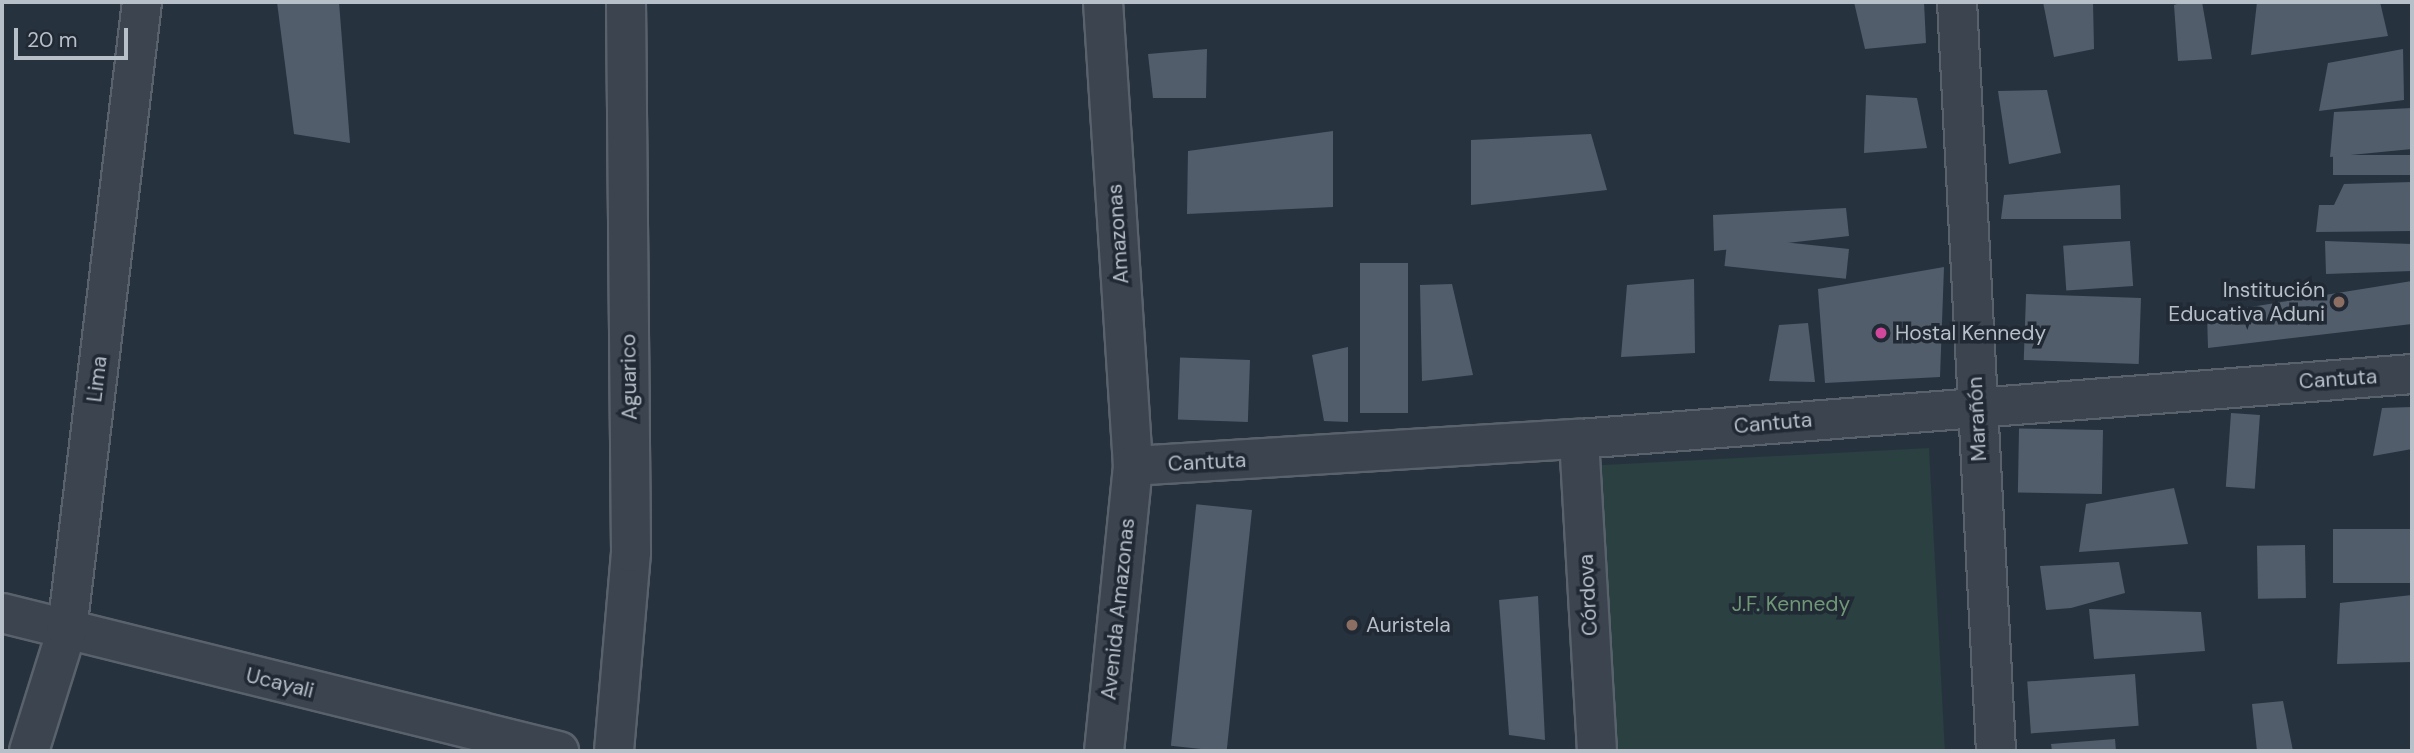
<!DOCTYPE html>
<html>
<head>
<meta charset="utf-8">
<style>
	body { margin:0 }
	#map { position:relative; width:2414px; height:753px; overflow:hidden; background:#27323f; font-family:"DM Sans",sans-serif }
	div>[style] { position:absolute }
	.green>* { inset:0; background:#2a4041; transform-origin:0 0 }
	.building>* { inset:0; background:#525d6c; transform-origin:0 0 }
	.roads { filter:drop-shadow(2px 0 #59626c) drop-shadow(-2px 0 #59626c) drop-shadow(0 2px #59626c) drop-shadow(0 -2px #59626c) }
	.minor>* { height:38px; margin:-19px; padding:0 19px; transform-origin:19px; border-radius:19px; background:#3b444f }
	.dots>* { width:19px; height:19px; translate:-50% -50%; box-sizing:border-box; border:4px solid #202934; border-radius:50% }
	span { translate:-50% -50%; white-space:nowrap; text-align:center; line-height:1.15; -webkit-text-stroke:7px #202934; paint-order:stroke }
	.street-label { font-size:21px; color:#b7bfc9 }
	.poi-label { font-size:21px; color:#b7bfc9 }
	.right { translate:-100% -50%; text-align:right }
	.left { translate:0 -50%; text-align:left }
	.park-label { font-size:21px; color:#709878 }
	.frame { position:absolute; inset:0; border:4px solid #b7bfc9; pointer-events:none }
	.scale { position:absolute; left:14px; top:28px; width:114px; height:32px; box-sizing:border-box; border:4px solid #b7bfc9; border-top:0; padding-left:9px; font-size:21px; line-height:24px; white-space:nowrap; color:#b7bfc9; -webkit-text-stroke:5px #202934; paint-order:stroke }
</style>
</head>
<body>
<div id="map">
	<div class="green">
		<i style="left:1929px;top:448px;width:304px;height:331px;rotate:87deg"></i>
	</div>
	<div class="building">
		<i style="clip-path:polygon(277px 2px,339px 2px,350px 143px,294px 134px)"></i>
		<i style="clip-path:polygon(1854px 2px,1924px 2px,1926px 43px,1865px 49px)"></i>
		<i style="clip-path:polygon(2043px 2px,2093px 2px,2094px 49px,2054px 57px)"></i>
		<i style="clip-path:polygon(2183px 2px,2202px 2px,2212px 59px,2178px 61px,2174px 5px)"></i>
		<i style="clip-path:polygon(2257px 2px,2380px 2px,2388px 36px,2251px 55px)"></i>
		<i style="clip-path:polygon(1207px 49px,1206px 98px,1153px 98px,1148px 54px)"></i>
		<i style="clip-path:polygon(2403px 49px,2404px 100px,2319px 111px,2328px 63px)"></i>
		<i style="clip-path:polygon(2047px 90px,2061px 153px,2009px 164px,1998px 91px)"></i>
		<i style="clip-path:polygon(1866px 95px,1917px 98px,1927px 148px,1864px 153px)"></i>
		<i style="clip-path:polygon(2412px 108px,2412px 149px,2330px 157px,2334px 112px)"></i>
		<i style="clip-path:polygon(1333px 131px,1333px 207px,1187px 214px,1188px 151px)"></i>
		<i style="clip-path:polygon(1591px 134px,1607px 190px,1471px 205px,1471px 140px)"></i>
		<i style="left:2412px;top:155px;width:20px;height:79px;rotate:90deg"></i>
		<i style="clip-path:polygon(2412px 182px,2412px 231px,2316px 232px,2319px 205px,2334px 205px,2344px 184px)"></i>
		<i style="clip-path:polygon(2120px 185px,2121px 219px,2001px 219px,2004px 195px)"></i>
		<i style="clip-path:polygon(1846px 208px,1849px 236px,1714px 251px,1713px 215px)"></i>
		<i style="left:2130px;top:241px;width:45px;height:67px;rotate:86deg"></i>
		<i style="clip-path:polygon(2325px 241px,2412px 244px,2412px 271px,2326px 274px)"></i>
		<i style="left:1849px;top:249px;width:30px;height:122px;rotate:96deg"></i>
		<i style="left:1408px;top:263px;width:150px;height:48px;rotate:90deg"></i>
		<i style="clip-path:polygon(1944px 267px,1940px 377px,1825px 383px,1818px 289px)"></i>
		<i style="clip-path:polygon(1694px 279px,1695px 353px,1621px 357px,1627px 285px)"></i>
		<i style="clip-path:polygon(2412px 281px,2412px 324px,2208px 348px,2207px 314px)"></i>
		<i style="clip-path:polygon(1452px 284px,1473px 375px,1422px 381px,1420px 285px)"></i>
		<i style="left:2141px;top:298px;width:66px;height:115px;rotate:92deg"></i>
		<i style="clip-path:polygon(1808px 323px,1815px 382px,1769px 381px,1779px 325px)"></i>
		<i style="clip-path:polygon(1348px 347px,1348px 422px,1324px 421px,1312px 355px)"></i>
		<i style="left:1250px;top:360px;width:62px;height:70px;rotate:92deg"></i>
		<i style="clip-path:polygon(2412px 407px,2412px 449px,2373px 456px,2382px 408px)"></i>
		<i style="left:2231px;top:413px;width:29px;height:74px;rotate:4deg"></i>
		<i style="left:2103px;top:430px;width:64px;height:84px;rotate:91deg"></i>
		<i style="clip-path:polygon(2174px 488px,2188px 544px,2079px 552px,2086px 504px)"></i>
		<i style="left:1252px;top:510px;width:243px;height:56px;rotate:96deg"></i>
		<i style="left:2412px;top:529px;width:54px;height:79px;rotate:90deg"></i>
		<i style="left:2305px;top:545px;width:53px;height:48px;rotate:89deg"></i>
		<i style="clip-path:polygon(2119px 562px,2125px 593px,2071px 608px,2046px 610px,2040px 566px)"></i>
		<i style="clip-path:polygon(2412px 595px,2412px 662px,2337px 664px,2340px 603px)"></i>
		<i style="clip-path:polygon(1538px 596px,1545px 740px,1509px 735px,1499px 600px)"></i>
		<i style="clip-path:polygon(2089px 609px,2201px 612px,2205px 651px,2094px 659px)"></i>
		<i style="left:2135px;top:674px;width:52px;height:108px;rotate:86deg"></i>
		<i style="clip-path:polygon(2283px 701px,2293px 751px,2257px 751px,2252px 704px)"></i>
		<i style="clip-path:polygon(2115px 739px,2116px 751px,2052px 751px,2051px 744px)"></i>
	</div>
	<div class="roads">
		<div class="minor">
			<i style="left:1103px;top:2px;width:465px;rotate:86.3deg"></i>
			<i style="left:1133px;top:466px;width:286px;rotate:95.8deg"></i>
			<i style="left:1957px;top:2px;width:750px;rotate:87.02deg"></i>
			<i style="left:1579px;top:439px;width:313px;rotate:86.7deg"></i>
			<i style="left:1133px;top:466px;width:447px;rotate:-3.5deg"></i>
			<i style="left:1579px;top:439px;width:836px;rotate:-4.46deg"></i>
			<i style="left:2px;top:613px;width:574px;rotate:13.92deg"></i>
			<i style="left:29px;top:751px;width:127px;rotate:-72.6deg"></i>
			<i style="left:67px;top:630px;width:632px;rotate:-83.19deg"></i>
			<i style="left:614px;top:751px;width:200px;rotate:-85.1deg"></i>
			<i style="left:631px;top:552px;width:550px;rotate:-90.52deg"></i>
		</div>
	</div>
	<div class="dots">
		<i style="left:2339px;top:302px;background:#8d6e63"></i>
		<i style="left:1881px;top:333px;background:#d1479c"></i>
		<i style="left:1352px;top:625px;background:#8d6e63"></i>
	</div>
	<div class="street-label">
		<span style="left:1118px;top:234px;rotate:-94deg">Amazonas</span>
		<span style="left:629px;top:377px;rotate:-91deg">Aguarico</span>
		<span style="left:97px;top:379px;rotate:-83deg">Lima</span>
		<span style="left:2338px;top:379px;rotate:-4deg">Cantuta</span>
		<span style="left:1977px;top:419px;rotate:-93deg">Marañón</span>
		<span style="left:1773px;top:423px;rotate:-5deg">Cantuta</span>
		<span style="left:1207px;top:462px;rotate:-3deg">Cantuta</span>
		<span style="left:1588px;top:595px;rotate:-93deg">Córdova</span>
		<span style="left:1118px;top:609px;rotate:-84deg">Avenida Amazonas</span>
		<span style="left:280px;top:683px;rotate:14deg">Ucayali</span>
	</div>
	<div class="poi-label">
		<span class="right" style="left:2325px;top:302px">Institución<br>Educativa Aduni</span>
		<span class="left" style="left:1895px;top:333px">Hostal Kennedy</span>
		<span class="left" style="left:1366px;top:625px">Auristela</span>
	</div>
	<div class="park-label">
		<span style="left:1791px;top:604px">J.F. Kennedy</span>
	</div>
	<div class="frame"></div>
	<div class="scale">20 m</div>
</div>
</body>
</html>
